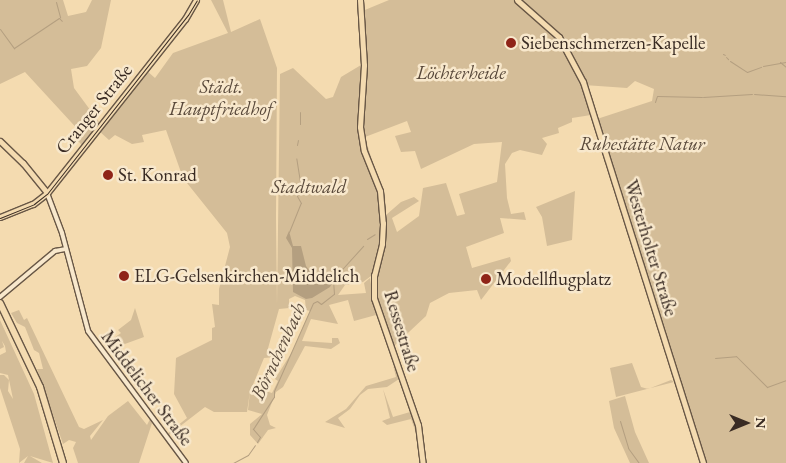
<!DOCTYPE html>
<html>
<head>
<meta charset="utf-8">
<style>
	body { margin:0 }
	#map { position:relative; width:786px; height:463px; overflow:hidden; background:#f4dbb0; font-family:"EB Garamond",serif }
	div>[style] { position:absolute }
	.green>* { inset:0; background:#d4bd98 }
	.water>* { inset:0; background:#b49f80 }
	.stream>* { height:1px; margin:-0.5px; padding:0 0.5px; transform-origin:0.5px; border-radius:0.5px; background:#b49f80 }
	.roads { filter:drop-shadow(1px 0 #685746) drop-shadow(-1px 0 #685746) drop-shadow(0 1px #685746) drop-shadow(0 -1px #685746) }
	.minor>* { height:4px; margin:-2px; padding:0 2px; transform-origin:2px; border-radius:2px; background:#f8e8cc }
	.major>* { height:5px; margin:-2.5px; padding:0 2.5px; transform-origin:2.5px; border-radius:2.5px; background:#f4dbb0 }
	.highway>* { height:6px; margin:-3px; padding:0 3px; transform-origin:3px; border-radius:3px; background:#f4dbb0 }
	.tram>* { height:1px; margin:-0.5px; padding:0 0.5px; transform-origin:0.5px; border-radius:0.5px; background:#392b23 }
	.dots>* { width:14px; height:14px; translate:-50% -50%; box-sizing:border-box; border:2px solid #f8e8cc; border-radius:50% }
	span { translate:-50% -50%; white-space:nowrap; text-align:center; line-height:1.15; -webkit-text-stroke:5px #f8e8cc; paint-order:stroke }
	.poi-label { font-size:19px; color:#392b23 }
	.left { translate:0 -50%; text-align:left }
	.park-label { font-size:19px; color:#58483a; font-style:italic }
	.street-label { font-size:19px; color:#392b23 }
	.water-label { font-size:20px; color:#5e4e3f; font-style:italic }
	.north { position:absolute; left:721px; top:398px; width:50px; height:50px; -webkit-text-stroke:4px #f8e8cc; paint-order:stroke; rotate:90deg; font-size:14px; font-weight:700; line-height:20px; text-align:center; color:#392b23 }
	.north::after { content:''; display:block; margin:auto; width:18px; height:22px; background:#392b23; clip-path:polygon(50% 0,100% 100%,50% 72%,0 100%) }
</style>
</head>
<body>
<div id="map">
	<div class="green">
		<i style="clip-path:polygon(0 0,63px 0,68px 16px,86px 12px,92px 0,111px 0,101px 48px,87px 66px,71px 69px,74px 88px,99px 122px,82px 145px,77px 140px,82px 134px,25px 72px,0 84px)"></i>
		<i style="clip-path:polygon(evenodd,211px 0,223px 0,231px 32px,260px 19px,277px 68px,276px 217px,277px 305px,280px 74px,293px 68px,326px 99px,333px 97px,341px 77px,361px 65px,358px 134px,379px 199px,379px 243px,371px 276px,363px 282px,345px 285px,338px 295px,366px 293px,364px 283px,370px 278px,376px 315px,354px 321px,348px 300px,329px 305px,338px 324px,311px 319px,302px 341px,332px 343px,332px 338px,338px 338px,340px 343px,331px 349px,305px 346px,283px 387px,276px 392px,267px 415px,270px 425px,276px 428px,268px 430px,258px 444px,250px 435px,250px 424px,262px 414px,248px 410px,250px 391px,247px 412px,214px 412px,205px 407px,170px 434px,168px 437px,188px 463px,182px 463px,152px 423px,139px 463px,78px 463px,73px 448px,76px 442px,69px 440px,63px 444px,37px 369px,43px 369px,39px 353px,34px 350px,25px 327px,17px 323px,11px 313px,19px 310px,24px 320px,27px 318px,79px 427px,84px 429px,103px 420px,90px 436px,91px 440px,108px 416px,128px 401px,147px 425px,150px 419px,153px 420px,167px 434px,187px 418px,174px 394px,176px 358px,212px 340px,212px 328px,215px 327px,212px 304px,219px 305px,219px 289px,230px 247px,227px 233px,183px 178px,166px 130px,142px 135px,144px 142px,132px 144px,115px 135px,109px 140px,99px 131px,147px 71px,155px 78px,173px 53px,228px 33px,211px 0,295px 296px,305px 300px,306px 310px,310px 311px,292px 352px,275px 379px,278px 381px,272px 393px,252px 387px,264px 358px,276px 357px,267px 352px,279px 309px,289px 308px,289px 299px,295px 296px)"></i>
		<i style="clip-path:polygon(389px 0,786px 0,786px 463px,707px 463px,701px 452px,597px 119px,652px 101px,654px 89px,635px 81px,627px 88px,584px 85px,591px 115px,572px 118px,572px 122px,558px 128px,559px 133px,542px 138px,547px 144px,542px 155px,520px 150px,512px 153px,505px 164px,507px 198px,511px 214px,524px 212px,526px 220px,500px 218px,504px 233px,466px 247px,472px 268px,510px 257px,511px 261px,481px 300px,477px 290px,449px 293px,430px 303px,426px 316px,393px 347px,377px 305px,375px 276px,386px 237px,381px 188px,385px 196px,386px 215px,401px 202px,414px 197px,419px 201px,392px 218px,397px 232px,419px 216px,423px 188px,446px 183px,457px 216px,465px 214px,459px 194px,497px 182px,502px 142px,474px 144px,421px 169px,415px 151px,401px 152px,395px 136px,411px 132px,407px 121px,365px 137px,380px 187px,363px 138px,365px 62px,360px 12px)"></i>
		<i style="clip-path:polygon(575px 191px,572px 240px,547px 246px,542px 217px,536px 207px)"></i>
		<i style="clip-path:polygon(135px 308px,144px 337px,111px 349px,108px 342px,121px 333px,118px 330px,131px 320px)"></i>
		<i style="clip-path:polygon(0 320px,34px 394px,53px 463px,30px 456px,42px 463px,24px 463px,28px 456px,19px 463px,20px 449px,0 388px,0 375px,4px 375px,9px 380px,8px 391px,13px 399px,8px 375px,0 373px,0 355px,6px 352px,5px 346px,2px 341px,4px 347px,0 349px)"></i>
		<i style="clip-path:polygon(632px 363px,641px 387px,648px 389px,671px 380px,674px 382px,616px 397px,610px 368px)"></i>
		<i style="clip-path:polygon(393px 365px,399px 379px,387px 387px,368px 389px,360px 395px,350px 409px,338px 418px,345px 428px,325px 422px,346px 409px,366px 386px,396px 377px)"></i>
		<i style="clip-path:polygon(400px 382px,412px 415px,419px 441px,411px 419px,387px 425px,382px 421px,390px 418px,383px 389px,393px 417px,410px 412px)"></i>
		<i style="clip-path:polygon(625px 396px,635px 432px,649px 463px,630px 463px,614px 428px,609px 401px)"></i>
	</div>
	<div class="water">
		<i style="clip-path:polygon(289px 231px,293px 246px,301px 246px,306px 266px,315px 278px,320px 281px,330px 275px,335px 277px,330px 287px,312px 298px,306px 299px,293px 292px,292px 248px,286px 238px)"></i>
	</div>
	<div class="stream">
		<i style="left:56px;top:2px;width:16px;rotate:75deg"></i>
		<i style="left:0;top:29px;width:24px;rotate:54deg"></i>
		<i style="left:14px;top:48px;width:54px;rotate:-33.7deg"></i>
		<i style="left:59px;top:18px;width:4px;rotate:45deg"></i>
		<i style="left:723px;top:54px;width:2px;rotate:27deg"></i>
		<i style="left:726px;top:57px;width:3px;rotate:45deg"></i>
		<i style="left:730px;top:61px;width:20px;rotate:33deg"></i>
		<i style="left:747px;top:72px;width:15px;rotate:-20deg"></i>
		<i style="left:780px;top:62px;width:8px;rotate:40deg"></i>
		<i style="left:763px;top:66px;width:23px;rotate:-10deg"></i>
		<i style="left:754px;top:94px;width:32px;rotate:4deg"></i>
		<i style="left:703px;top:97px;width:49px;rotate:-3.5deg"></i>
		<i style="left:655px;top:102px;width:6px;rotate:-72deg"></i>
		<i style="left:657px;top:96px;width:45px;rotate:1.3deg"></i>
		<i style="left:300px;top:112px;width:12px;rotate:90deg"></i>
		<i style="left:297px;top:145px;width:5px;rotate:-79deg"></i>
		<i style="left:289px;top:232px;width:31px;rotate:-68deg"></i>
		<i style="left:301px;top:203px;width:8px;rotate:-120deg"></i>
		<i style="left:297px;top:196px;width:9px;rotate:-63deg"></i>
		<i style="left:301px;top:188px;width:30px;rotate:-99deg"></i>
		<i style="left:367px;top:239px;width:9px;rotate:-32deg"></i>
		<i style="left:335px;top:277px;width:42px;rotate:-47.9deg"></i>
		<i style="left:715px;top:358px;width:21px;rotate:-5deg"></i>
		<i style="left:736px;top:356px;width:44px;rotate:45deg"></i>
		<i style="left:767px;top:387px;width:20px;rotate:-20deg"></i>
		<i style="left:620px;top:421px;width:28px;rotate:73deg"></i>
		<i style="left:628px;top:448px;width:19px;rotate:54deg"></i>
		<i style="left:257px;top:442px;width:6px;rotate:-59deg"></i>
		<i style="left:260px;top:437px;width:11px;rotate:-131deg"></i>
		<i style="left:253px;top:429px;width:38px;rotate:-57deg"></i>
		<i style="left:274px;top:397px;width:6px;rotate:-90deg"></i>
		<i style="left:274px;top:391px;width:96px;rotate:-66.1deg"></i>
		<i style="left:313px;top:303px;width:4px;rotate:-27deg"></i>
		<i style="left:317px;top:301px;width:5px;rotate:37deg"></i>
		<i style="left:321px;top:304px;width:16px;rotate:-38deg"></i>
		<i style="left:334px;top:294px;width:14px;rotate:-94deg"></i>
		<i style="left:233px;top:463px;width:17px;rotate:-28deg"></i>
		<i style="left:248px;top:455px;width:12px;rotate:-55deg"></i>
	</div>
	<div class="roads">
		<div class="minor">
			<i style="left:47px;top:193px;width:43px;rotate:69.4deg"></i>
			<i style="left:62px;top:233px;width:101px;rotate:75.1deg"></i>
			<i style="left:88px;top:331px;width:164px;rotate:53.4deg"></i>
			<i style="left:0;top:297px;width:72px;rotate:-39.9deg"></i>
			<i style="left:55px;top:251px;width:10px;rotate:-11deg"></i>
		</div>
		<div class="major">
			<i style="left:360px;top:0;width:65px;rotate:86.5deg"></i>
			<i style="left:364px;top:65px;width:62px;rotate:93.7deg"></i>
			<i style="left:360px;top:127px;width:24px;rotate:81deg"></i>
			<i style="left:364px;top:151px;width:43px;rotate:68.2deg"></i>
			<i style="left:380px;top:191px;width:32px;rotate:85deg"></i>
			<i style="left:383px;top:223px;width:21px;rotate:93deg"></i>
			<i style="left:382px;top:244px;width:32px;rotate:104deg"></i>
			<i style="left:374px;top:275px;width:23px;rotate:90deg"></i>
			<i style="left:374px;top:298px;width:134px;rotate:70.9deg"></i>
			<i style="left:418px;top:425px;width:38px;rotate:83deg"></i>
			<i style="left:517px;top:0;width:56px;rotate:41.4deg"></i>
			<i style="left:559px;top:37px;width:51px;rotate:61.9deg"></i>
			<i style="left:583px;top:82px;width:399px;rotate:72.5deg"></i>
			<i style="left:0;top:141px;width:32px;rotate:44deg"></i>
			<i style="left:23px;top:163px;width:38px;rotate:51deg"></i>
			<i style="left:0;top:217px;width:35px;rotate:-22deg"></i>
			<i style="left:33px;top:204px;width:18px;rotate:-38deg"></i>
			<i style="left:47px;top:193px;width:222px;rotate:-51.6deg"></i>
			<i style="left:185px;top:19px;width:22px;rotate:-60deg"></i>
		</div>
		<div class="highway">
			<i style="left:0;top:303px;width:93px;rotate:64.5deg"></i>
			<i style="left:40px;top:387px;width:79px;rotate:73.2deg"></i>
		</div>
	</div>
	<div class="tram">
		<i style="left:0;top:218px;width:37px;rotate:-22deg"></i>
		<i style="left:34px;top:204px;width:16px;rotate:-38deg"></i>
		<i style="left:47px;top:194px;width:228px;rotate:-51.8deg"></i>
		<i style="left:188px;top:15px;width:17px;rotate:-59deg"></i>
	</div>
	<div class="dots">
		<i style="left:511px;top:43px;background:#8f2418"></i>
		<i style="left:108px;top:175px;background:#8f2418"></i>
		<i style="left:124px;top:276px;background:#8f2418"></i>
		<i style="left:486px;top:279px;background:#8f2418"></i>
	</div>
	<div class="poi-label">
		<span class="left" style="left:521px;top:43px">Siebenschmerzen-Kapelle</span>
		<span class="left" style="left:118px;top:175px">St. Konrad</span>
		<span class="left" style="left:134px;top:276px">ELG-Gelsenkirchen-Middelich</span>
		<span class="left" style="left:496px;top:279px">Modellflugplatz</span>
	</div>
	<div class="park-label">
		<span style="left:461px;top:73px">Löchterheide</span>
		<span style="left:221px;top:98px">Städt.<br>Hauptfriedhof</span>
		<span style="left:642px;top:144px">Ruhestätte Natur</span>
		<span style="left:309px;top:187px">Stadtwald</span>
	</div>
	<div class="street-label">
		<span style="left:94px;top:109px;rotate:-51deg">Cranger Straße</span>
		<span style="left:651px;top:248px;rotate:73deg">Westerholter Straße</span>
		<span style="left:402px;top:331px;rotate:73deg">Ressestraße</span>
		<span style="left:147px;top:388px;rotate:53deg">Middelicher Straße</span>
	</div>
	<div class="water-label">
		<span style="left:278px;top:351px;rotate:-65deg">Börnchenbach</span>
	</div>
	<div class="north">N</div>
</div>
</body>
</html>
